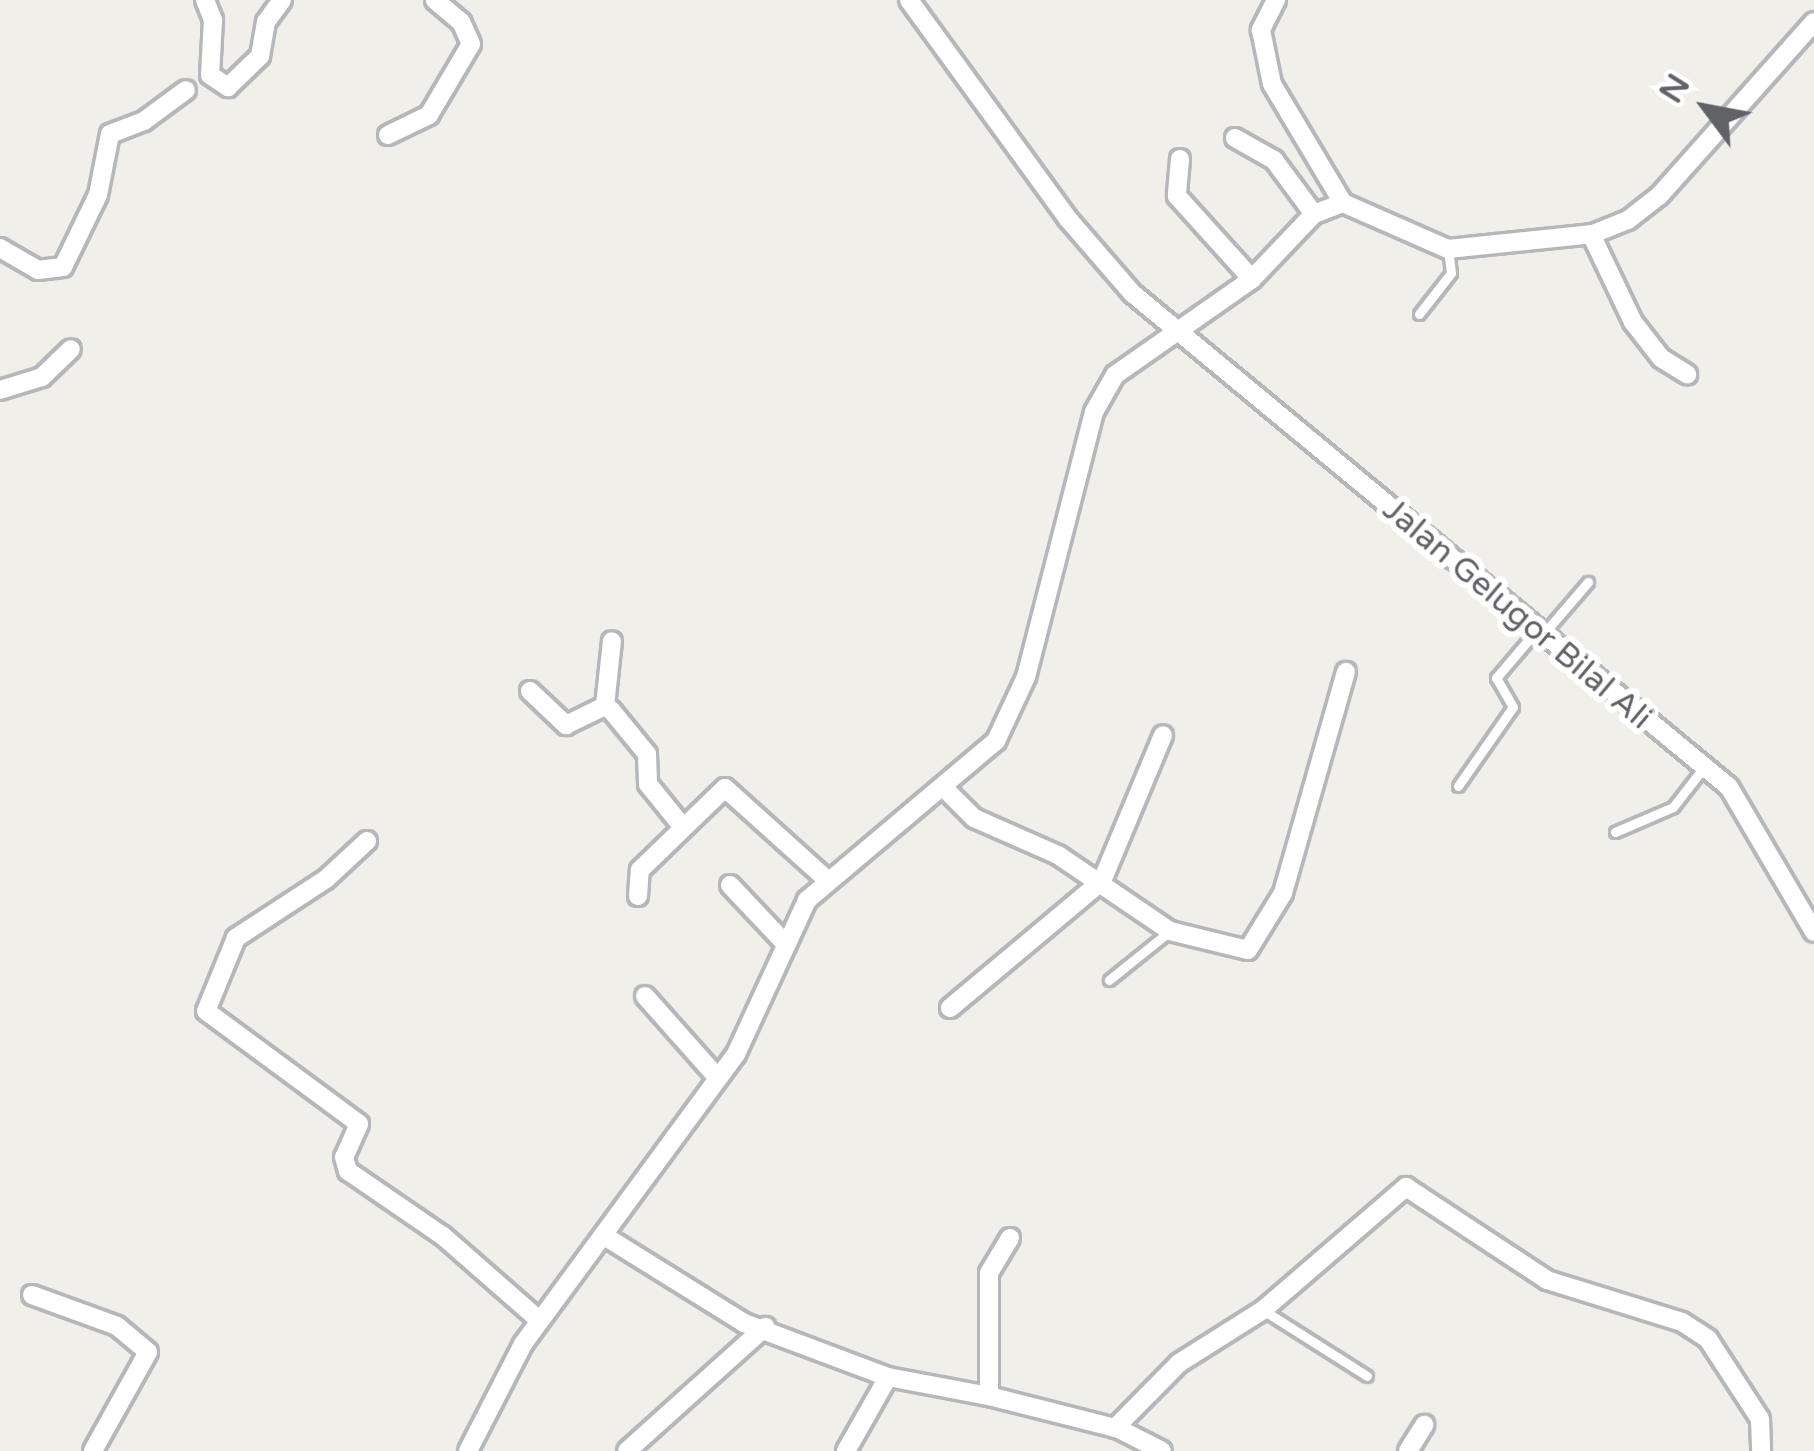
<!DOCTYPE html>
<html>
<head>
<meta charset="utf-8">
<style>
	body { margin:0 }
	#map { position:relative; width:1814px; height:1451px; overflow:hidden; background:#f0efe9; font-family:"Varela Round",sans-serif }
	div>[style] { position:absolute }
	.roads { filter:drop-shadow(3px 0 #b5b7bb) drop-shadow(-3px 0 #b5b7bb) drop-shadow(0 3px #b5b7bb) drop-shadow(0 -3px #b5b7bb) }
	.lane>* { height:9px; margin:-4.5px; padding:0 4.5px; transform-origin:4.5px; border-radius:4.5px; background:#fff }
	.street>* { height:18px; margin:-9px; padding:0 9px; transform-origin:9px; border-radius:9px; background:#fff }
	span { translate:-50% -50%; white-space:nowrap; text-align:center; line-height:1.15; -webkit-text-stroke:12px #fff; paint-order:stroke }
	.street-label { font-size:33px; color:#606267 }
	.north { position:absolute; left:1646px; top:48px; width:120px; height:120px; -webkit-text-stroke:9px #fff; paint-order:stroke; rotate:302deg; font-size:33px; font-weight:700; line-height:48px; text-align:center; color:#606267 }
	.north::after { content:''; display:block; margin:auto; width:42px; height:54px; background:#606267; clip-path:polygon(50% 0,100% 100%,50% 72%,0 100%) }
</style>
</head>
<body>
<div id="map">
	<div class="roads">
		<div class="lane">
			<i style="left:1419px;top:314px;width:52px;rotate:-52deg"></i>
			<i style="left:1451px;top:273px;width:24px;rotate:-97deg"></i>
			<i style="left:1545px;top:632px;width:66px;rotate:-49.3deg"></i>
			<i style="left:1458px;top:786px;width:96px;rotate:-55.2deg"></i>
			<i style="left:1513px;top:707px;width:34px;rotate:-120deg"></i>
			<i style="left:1496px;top:678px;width:62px;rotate:-49.6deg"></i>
			<i style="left:1615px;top:832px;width:63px;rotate:-23.3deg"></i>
			<i style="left:1673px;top:807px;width:51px;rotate:-52.2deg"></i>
			<i style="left:1109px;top:980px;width:78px;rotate:-38.8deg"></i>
			<i style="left:1263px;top:1310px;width:123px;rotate:32.4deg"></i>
		</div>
		<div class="street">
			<i style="left:205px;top:0;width:22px;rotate:68deg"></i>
			<i style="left:213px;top:20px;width:55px;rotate:93.1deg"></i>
			<i style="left:210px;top:75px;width:22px;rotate:34deg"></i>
			<i style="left:228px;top:87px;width:45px;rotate:-44.1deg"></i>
			<i style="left:260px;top:56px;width:35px;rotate:-80deg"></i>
			<i style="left:266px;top:22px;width:27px;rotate:-54deg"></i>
			<i style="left:909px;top:0;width:271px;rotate:54deg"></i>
			<i style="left:1068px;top:219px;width:98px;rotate:49.1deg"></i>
			<i style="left:1132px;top:293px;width:775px;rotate:39.61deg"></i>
			<i style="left:1729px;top:787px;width:168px;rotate:59.6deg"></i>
			<i style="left:1276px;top:0;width:34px;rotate:117deg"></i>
			<i style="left:1261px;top:30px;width:55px;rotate:78.5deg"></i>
			<i style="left:1272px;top:84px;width:139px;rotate:59.2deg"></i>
			<i style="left:1343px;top:203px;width:115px;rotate:23.7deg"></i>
			<i style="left:1448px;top:249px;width:146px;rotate:-5.9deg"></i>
			<i style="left:1593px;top:234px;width:38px;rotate:-22deg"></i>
			<i style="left:1628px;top:220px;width:39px;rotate:-38deg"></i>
			<i style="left:1659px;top:196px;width:233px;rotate:-48.3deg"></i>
			<i style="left:388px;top:135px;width:46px;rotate:-26deg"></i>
			<i style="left:429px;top:115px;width:82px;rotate:-59.4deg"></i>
			<i style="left:471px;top:44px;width:24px;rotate:-114deg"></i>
			<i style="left:461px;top:22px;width:34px;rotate:-140deg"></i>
			<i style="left:1235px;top:138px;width:45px;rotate:29.4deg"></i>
			<i style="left:1274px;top:160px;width:67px;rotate:53.5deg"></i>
			<i style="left:1180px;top:159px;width:37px;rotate:95deg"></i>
			<i style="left:1177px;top:196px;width:112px;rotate:47.9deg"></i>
			<i style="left:1591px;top:234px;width:98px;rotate:64.5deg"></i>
			<i style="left:1633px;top:322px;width:46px;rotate:52.1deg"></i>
			<i style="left:1661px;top:358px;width:31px;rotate:32deg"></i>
			<i style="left:0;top:248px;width:44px;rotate:30.1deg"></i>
			<i style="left:38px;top:270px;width:25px;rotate:-7deg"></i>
			<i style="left:63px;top:267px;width:80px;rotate:-64.1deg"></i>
			<i style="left:98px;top:195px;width:62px;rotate:-78.9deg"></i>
			<i style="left:110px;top:134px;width:36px;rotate:-21deg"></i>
			<i style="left:144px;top:121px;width:52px;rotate:-36.4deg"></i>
			<i style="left:0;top:390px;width:44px;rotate:-17.2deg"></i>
			<i style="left:42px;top:377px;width:40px;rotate:-44deg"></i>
			<i style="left:530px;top:691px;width:50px;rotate:43.4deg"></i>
			<i style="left:566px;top:725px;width:43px;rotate:-26deg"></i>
			<i style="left:605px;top:706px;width:7px;rotate:34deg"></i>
			<i style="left:611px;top:710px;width:57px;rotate:50.7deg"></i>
			<i style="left:647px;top:754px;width:30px;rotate:88deg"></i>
			<i style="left:648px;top:784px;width:54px;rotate:51deg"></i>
			<i style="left:605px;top:706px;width:65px;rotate:-83.9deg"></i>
			<i style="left:945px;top:789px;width:41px;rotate:45deg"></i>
			<i style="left:974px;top:818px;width:92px;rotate:23.8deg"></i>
			<i style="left:1058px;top:855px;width:135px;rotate:34.2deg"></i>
			<i style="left:1170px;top:931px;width:80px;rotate:13.7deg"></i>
			<i style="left:1248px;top:950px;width:67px;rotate:-58.4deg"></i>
			<i style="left:1283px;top:893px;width:230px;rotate:-74.1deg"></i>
			<i style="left:367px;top:841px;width:56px;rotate:137.2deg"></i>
			<i style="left:326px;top:879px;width:108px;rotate:146.8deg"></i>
			<i style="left:236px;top:938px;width:79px;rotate:112.3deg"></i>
			<i style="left:206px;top:1011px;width:190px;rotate:36.4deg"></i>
			<i style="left:359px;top:1124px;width:36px;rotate:114deg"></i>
			<i style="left:344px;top:1157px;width:15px;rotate:74deg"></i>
			<i style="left:348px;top:1171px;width:115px;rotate:34.4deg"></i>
			<i style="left:443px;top:1236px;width:128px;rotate:41.2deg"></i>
			<i style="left:730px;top:885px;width:77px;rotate:46.6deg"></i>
			<i style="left:638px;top:896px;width:26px;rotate:-86deg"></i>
			<i style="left:640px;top:870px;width:118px;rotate:-44deg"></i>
			<i style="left:725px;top:788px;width:137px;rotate:42deg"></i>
			<i style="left:645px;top:996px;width:108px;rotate:48.4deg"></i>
			<i style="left:950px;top:1008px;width:198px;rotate:-39.9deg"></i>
			<i style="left:1102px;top:881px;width:158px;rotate:-67.3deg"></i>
			<i style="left:606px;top:1237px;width:163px;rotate:31.9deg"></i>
			<i style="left:744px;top:1323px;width:154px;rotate:20.6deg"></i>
			<i style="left:888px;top:1377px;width:103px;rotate:10.7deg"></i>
			<i style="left:1010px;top:1238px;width:41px;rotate:121deg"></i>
			<i style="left:989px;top:1273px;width:123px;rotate:90deg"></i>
			<i style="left:989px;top:1396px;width:134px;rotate:14.2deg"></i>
			<i style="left:1119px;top:1429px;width:48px;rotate:27.1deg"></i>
			<i style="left:32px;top:1295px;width:90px;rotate:20deg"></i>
			<i style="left:117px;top:1326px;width:40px;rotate:40deg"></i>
			<i style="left:148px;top:1352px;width:113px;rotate:119.1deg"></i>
			<i style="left:1115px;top:1428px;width:91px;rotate:-45.4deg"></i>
			<i style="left:1179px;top:1363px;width:99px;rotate:-32.2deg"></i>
			<i style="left:1263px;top:1310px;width:189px;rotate:-40.7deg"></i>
			<i style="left:1406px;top:1187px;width:169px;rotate:33.4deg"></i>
			<i style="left:1547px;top:1280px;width:141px;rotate:17.3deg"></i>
			<i style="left:1682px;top:1322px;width:31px;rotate:33deg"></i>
			<i style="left:1708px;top:1339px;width:95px;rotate:57deg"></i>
			<i style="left:1760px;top:1419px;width:32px;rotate:88deg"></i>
			<i style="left:468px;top:1451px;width:120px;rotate:-62.8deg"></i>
			<i style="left:523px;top:1344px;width:360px;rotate:-53.7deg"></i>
			<i style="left:736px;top:1054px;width:170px;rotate:-65.2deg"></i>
			<i style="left:807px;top:900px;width:247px;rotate:-40.1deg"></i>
			<i style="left:996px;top:741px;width:71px;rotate:-64.9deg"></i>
			<i style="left:1026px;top:677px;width:274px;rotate:-75.6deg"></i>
			<i style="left:1094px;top:412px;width:43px;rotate:-60.4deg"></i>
			<i style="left:1115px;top:375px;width:167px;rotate:-35deg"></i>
			<i style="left:1252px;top:279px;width:90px;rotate:-46.4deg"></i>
			<i style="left:1314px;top:214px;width:31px;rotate:-21deg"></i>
			<i style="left:627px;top:1451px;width:186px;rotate:-41.9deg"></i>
			<i style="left:846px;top:1451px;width:85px;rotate:-60.4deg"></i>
			<i style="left:1408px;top:1451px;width:31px;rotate:-58deg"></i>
		</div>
	</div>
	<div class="street-label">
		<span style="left:1517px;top:614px;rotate:40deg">Jalan Gelugor Bilal Ali</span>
	</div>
	<div class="north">N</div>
</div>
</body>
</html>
